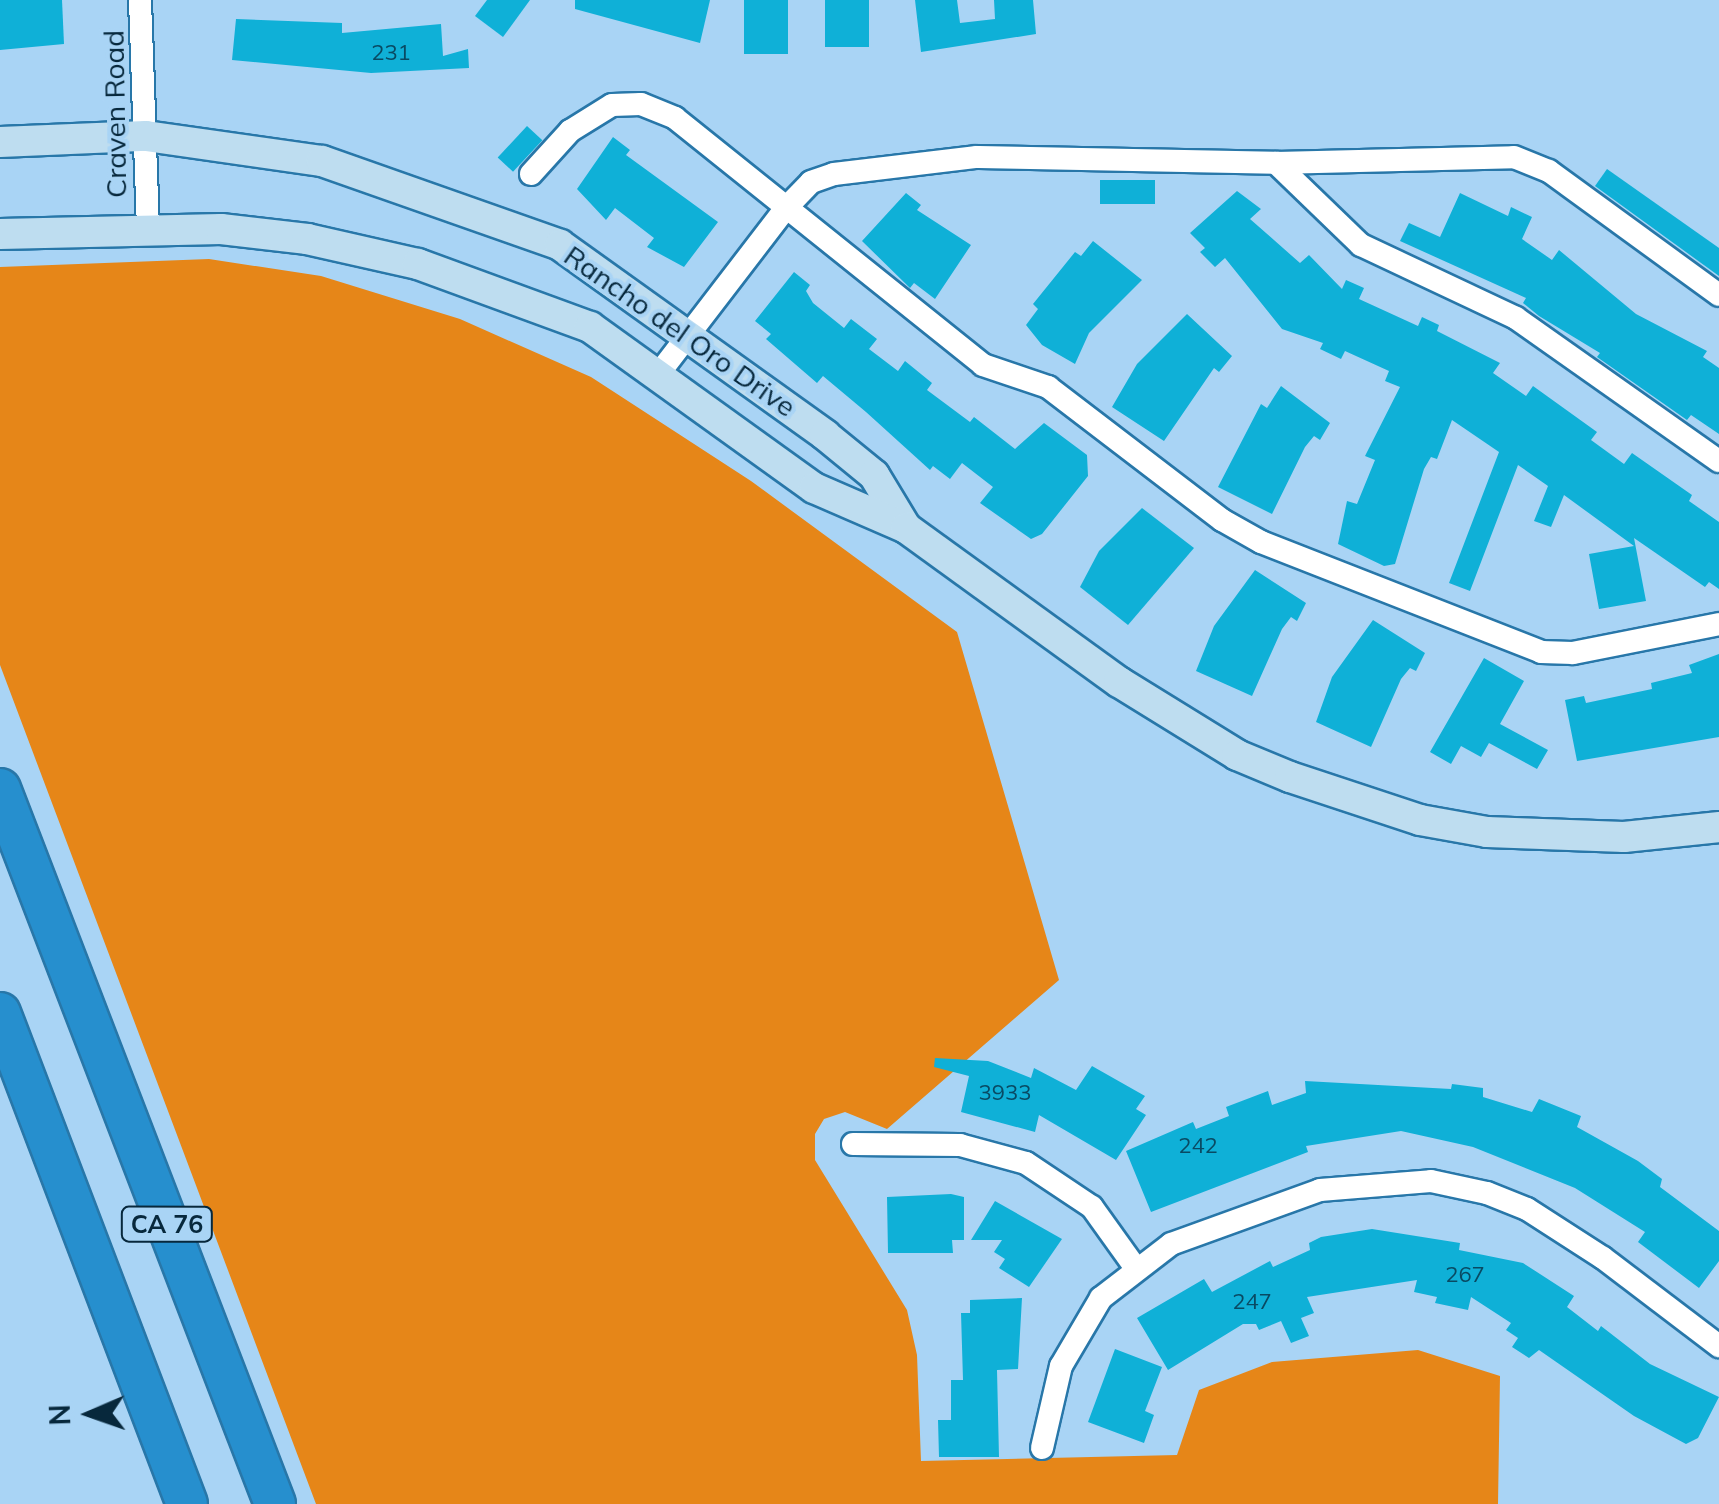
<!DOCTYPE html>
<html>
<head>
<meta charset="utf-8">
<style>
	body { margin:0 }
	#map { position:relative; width:1719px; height:1504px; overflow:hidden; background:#a9d4f5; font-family:Mulish,sans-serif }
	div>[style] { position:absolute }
	.green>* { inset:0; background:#e68618 }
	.building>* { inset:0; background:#0fb0d7; transform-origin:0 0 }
	.roads { filter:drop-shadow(2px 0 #2877a9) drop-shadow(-2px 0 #2877a9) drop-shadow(0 2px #2877a9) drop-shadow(0 -2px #2877a9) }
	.street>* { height:22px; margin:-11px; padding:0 11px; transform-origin:11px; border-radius:11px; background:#fff }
	.secondary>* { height:30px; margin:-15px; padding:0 15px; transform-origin:15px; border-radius:15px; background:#beddf0 }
	.highway>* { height:40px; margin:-20px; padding:0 20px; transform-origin:20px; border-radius:20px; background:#268fce }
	span { translate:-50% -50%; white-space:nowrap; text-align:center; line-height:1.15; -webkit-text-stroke:8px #a9d4f5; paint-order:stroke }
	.number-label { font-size:22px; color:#094a63 }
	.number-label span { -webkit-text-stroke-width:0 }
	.shield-label span { padding:2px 8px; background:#a9d4f5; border:2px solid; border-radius:8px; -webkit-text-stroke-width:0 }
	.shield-label { font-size:25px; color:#07283c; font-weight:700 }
	.street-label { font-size:28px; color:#07283c }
	.north { position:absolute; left:40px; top:1364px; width:100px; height:100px; -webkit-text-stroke:8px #a9d4f5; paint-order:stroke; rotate:268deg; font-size:28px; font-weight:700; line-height:40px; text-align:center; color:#07283c }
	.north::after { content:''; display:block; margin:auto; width:35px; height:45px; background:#07283c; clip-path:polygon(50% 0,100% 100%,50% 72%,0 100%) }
</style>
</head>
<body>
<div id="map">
	<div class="green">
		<i style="clip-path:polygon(209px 259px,321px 276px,460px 319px,591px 377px,751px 481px,957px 632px,1059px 980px,887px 1129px,845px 1112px,824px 1119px,815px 1134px,815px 1160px,907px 1310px,917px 1355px,921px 1461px,1177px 1455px,1199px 1390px,1272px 1362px,1418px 1350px,1500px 1376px,1498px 1504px,316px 1504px,0 665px,0 267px)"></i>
	</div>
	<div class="building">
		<i style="clip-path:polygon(0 0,62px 0,64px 44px,0 50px)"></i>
		<i style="clip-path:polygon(487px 0,530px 0,503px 37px,475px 16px)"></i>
		<i style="clip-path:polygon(575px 0,710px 0,700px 43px,575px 9px)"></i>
		<i style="left:744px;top:0;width:44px;height:54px"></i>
		<i style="left:825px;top:0;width:44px;height:47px"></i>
		<i style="clip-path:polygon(915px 0,957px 0,960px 23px,995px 19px,994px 0,1033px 0,1036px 34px,921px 52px)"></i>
		<i style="clip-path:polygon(236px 19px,342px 23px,342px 33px,441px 24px,443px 56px,468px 49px,469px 68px,371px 73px,232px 60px)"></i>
		<i style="left:527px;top:126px;width:21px;height:43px;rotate:43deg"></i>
		<i style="clip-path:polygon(613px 137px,630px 150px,626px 155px,718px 222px,684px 267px,647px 247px,654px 238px,615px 208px,606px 220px,577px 189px)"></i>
		<i style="clip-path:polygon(1607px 169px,1719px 248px,1719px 276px,1595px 186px)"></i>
		<i style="left:1100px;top:180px;width:55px;height:24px"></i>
		<i style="clip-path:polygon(1237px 191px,1261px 209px,1250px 219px,1300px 263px,1309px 255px,1342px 289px,1346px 280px,1364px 288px,1359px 299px,1418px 326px,1422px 317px,1439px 325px,1437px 331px,1500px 363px,1493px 373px,1526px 396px,1533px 386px,1597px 432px,1591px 440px,1624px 464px,1632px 453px,1692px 495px,1689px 501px,1719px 522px,1719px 589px,1709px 582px,1705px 587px,1634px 538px,1646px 601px,1599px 609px,1589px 554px,1634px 546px,1564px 495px,1551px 527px,1534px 521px,1548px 486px,1518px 465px,1470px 591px,1449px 583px,1499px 452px,1452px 420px,1437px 459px,1431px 457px,1424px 469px,1395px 564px,1384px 566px,1338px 544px,1347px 501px,1357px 504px,1375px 460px,1365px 456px,1400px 387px,1385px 381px,1389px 371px,1345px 351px,1341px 359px,1320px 349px,1323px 343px,1282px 329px,1225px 258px,1215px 267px,1200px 252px,1205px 248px,1190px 233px)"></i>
		<i style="clip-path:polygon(906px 193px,921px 205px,917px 210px,971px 245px,935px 299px,914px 283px,910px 288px,862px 241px)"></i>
		<i style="clip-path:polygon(1460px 193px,1508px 216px,1511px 207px,1532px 217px,1522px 239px,1552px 260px,1559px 250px,1636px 314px,1707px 351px,1703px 357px,1719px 368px,1719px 434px,1691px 415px,1687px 420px,1597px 357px,1600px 353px,1539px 316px,1523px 303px,1526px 298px,1400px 241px,1409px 223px,1440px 237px)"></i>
		<i style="clip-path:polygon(1093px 241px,1142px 280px,1089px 333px,1075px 364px,1042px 345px,1026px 325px,1038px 309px,1033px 304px,1075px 252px,1081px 256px)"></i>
		<i style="clip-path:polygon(794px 272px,810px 285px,806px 291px,813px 303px,844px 328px,851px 319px,877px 339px,869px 349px,898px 371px,905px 361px,932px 383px,927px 390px,970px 422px,974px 417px,1015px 449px,1044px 423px,1087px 455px,1088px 476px,1042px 534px,1031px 539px,980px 503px,993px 487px,962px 463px,950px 479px,933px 466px,930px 470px,866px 412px,823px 376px,817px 383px,766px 339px,771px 334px,755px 321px)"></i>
		<i style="clip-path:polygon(1187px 314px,1232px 356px,1219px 372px,1214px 368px,1164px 441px,1112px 407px,1137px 364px)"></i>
		<i style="clip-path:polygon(1281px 386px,1330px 423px,1320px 440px,1314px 436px,1305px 447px,1272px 514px,1218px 487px,1261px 404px,1267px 408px)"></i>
		<i style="clip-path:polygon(1142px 508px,1194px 548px,1128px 625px,1080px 587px,1099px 551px)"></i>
		<i style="clip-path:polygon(1255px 570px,1306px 603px,1297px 621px,1291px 617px,1282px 629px,1252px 696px,1196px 671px,1214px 626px)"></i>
		<i style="clip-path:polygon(1373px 620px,1425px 653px,1416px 671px,1410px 668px,1401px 679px,1371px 747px,1316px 722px,1332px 677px)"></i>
		<i style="clip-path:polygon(1719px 654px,1719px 737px,1577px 761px,1565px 700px,1584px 696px,1586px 703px,1652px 689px,1651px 683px,1692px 673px,1689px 665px)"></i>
		<i style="clip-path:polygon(1484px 658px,1524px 681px,1500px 724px,1548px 750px,1537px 769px,1489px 743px,1481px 757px,1461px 746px,1451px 764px,1430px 752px)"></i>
		<i style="clip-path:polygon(935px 1058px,988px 1061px,1031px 1078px,1034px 1068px,1076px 1090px,1092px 1066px,1145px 1096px,1136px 1109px,1146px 1115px,1116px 1160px,1039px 1115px,1035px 1132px,961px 1112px,969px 1076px,934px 1067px)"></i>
		<i style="clip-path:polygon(1305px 1081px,1451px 1089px,1452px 1084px,1483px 1088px,1483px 1097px,1532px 1112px,1539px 1099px,1581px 1116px,1577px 1127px,1638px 1161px,1662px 1179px,1660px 1187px,1719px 1231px,1719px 1261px,1699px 1288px,1638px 1242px,1645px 1232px,1575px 1188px,1473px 1147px,1401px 1131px,1306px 1146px,1308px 1152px,1151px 1212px,1126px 1151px,1193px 1122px,1196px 1129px,1229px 1116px,1226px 1107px,1268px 1091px,1272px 1105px,1306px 1093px)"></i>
		<i style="clip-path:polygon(951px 1194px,964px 1197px,964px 1240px,952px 1240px,953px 1253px,888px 1253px,887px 1197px)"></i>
		<i style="clip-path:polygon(995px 1201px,1062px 1239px,1029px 1287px,999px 1268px,1005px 1259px,994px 1252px,1002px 1240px,971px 1240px)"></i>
		<i style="clip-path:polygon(1372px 1229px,1460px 1243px,1459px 1250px,1523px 1263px,1574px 1296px,1567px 1307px,1598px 1331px,1601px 1326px,1650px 1364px,1719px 1397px,1698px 1438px,1686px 1444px,1634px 1416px,1539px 1350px,1529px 1358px,1512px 1347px,1518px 1338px,1506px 1330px,1511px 1323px,1471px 1297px,1468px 1310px,1435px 1303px,1437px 1297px,1414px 1292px,1417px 1280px,1307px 1297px,1314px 1313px,1301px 1318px,1309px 1336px,1291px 1343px,1281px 1321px,1259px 1330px,1256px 1324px,1243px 1324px,1168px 1370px,1137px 1318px,1204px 1279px,1212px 1292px,1270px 1261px,1273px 1267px,1310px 1250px,1309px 1243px,1321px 1237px)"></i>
		<i style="clip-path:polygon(1022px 1298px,1018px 1369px,997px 1370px,999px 1457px,939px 1457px,938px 1420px,951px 1420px,951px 1380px,963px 1380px,961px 1313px,970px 1313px,970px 1300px)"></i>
		<i style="clip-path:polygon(1115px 1349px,1162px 1367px,1145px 1411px,1154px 1415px,1144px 1443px,1088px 1422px)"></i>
	</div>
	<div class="roads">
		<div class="street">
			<i style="left:140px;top:0;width:227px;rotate:88deg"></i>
			<i style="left:1276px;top:163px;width:238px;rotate:-1.4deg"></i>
			<i style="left:1514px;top:157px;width:38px;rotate:22deg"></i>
			<i style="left:1549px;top:171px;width:210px;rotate:36.1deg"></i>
			<i style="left:531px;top:174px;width:58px;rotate:-47.8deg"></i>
			<i style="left:570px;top:131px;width:49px;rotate:-31.8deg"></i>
			<i style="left:612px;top:105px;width:29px;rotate:-2deg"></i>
			<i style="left:641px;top:104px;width:37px;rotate:22deg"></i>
			<i style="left:675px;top:118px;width:395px;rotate:38.7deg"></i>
			<i style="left:983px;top:365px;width:69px;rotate:18.7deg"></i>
			<i style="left:1048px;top:387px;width:219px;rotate:37.4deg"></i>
			<i style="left:1222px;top:520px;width:45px;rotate:29.4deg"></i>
			<i style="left:1261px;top:542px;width:301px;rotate:21.4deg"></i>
			<i style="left:1541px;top:652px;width:32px;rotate:2deg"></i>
			<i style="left:1573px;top:653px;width:149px;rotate:-11.2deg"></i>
			<i style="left:660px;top:372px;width:205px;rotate:-52.5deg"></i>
			<i style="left:785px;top:209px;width:37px;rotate:-46deg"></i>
			<i style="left:811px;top:182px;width:24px;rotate:-19deg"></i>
			<i style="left:834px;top:174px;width:144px;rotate:-6.8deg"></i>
			<i style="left:977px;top:157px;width:299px;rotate:1.1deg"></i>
			<i style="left:1276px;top:163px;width:118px;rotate:44deg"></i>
			<i style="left:1361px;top:245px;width:171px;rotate:25.2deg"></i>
			<i style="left:1516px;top:318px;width:248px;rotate:35.2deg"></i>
			<i style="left:853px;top:1144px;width:107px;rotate:0.5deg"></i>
			<i style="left:960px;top:1145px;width:68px;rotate:15.3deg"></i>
			<i style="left:1026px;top:1163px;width:79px;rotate:33.7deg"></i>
			<i style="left:1092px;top:1207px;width:74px;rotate:54.4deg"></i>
			<i style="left:1042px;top:1448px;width:84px;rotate:-77deg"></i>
			<i style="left:1061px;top:1366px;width:79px;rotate:-59.5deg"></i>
			<i style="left:1101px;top:1298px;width:88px;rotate:-37.6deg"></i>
			<i style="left:1171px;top:1244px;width:158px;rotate:-19.9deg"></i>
			<i style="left:1320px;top:1190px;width:111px;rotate:-4.6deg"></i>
			<i style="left:1431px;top:1181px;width:57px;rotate:12.1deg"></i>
			<i style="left:1487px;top:1193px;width:43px;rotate:21.8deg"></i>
			<i style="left:1527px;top:1209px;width:90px;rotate:32.8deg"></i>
			<i style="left:1603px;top:1258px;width:146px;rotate:37.2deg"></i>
		</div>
		<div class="secondary">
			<i style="left:0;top:142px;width:146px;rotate:-2.4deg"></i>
			<i style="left:146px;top:136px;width:178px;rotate:8.1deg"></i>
			<i style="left:322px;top:161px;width:252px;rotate:19.4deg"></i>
			<i style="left:560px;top:245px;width:326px;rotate:35.6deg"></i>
			<i style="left:825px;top:435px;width:63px;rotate:39.2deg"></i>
			<i style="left:874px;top:475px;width:62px;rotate:58.9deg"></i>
			<i style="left:0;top:234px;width:221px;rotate:-1.3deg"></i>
			<i style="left:221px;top:229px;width:87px;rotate:6.6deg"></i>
			<i style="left:307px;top:239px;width:114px;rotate:12.7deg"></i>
			<i style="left:418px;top:264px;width:183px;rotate:20.1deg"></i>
			<i style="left:590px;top:327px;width:276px;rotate:35.7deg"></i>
			<i style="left:814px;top:488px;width:100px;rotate:23.5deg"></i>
			<i style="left:906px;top:528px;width:263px;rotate:35.9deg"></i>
			<i style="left:1119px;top:682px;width:139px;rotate:31.7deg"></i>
			<i style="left:1237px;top:755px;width:57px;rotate:22.5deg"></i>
			<i style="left:1290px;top:777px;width:137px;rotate:18.3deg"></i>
			<i style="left:1420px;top:820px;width:68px;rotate:10.2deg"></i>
			<i style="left:1487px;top:832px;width:137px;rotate:2.1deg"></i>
			<i style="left:1624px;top:837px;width:96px;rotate:-6deg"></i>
		</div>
		<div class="highway">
			<i style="left:0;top:789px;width:766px;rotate:68.96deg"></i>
			<i style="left:0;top:1013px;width:525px;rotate:69.15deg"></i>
		</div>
	</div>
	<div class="number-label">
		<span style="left:391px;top:53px">231</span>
		<span style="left:1005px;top:1093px">3933</span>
		<span style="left:1198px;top:1146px">242</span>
		<span style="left:1465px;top:1275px">267</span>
		<span style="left:1252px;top:1302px">247</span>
	</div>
	<div class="shield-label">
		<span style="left:167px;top:1224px">CA 76</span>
	</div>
	<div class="street-label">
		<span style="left:115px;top:114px;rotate:-91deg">Craven Road</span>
		<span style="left:680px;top:331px;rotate:35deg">Rancho del Oro Drive</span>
	</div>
	<div class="north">N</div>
</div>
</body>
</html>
